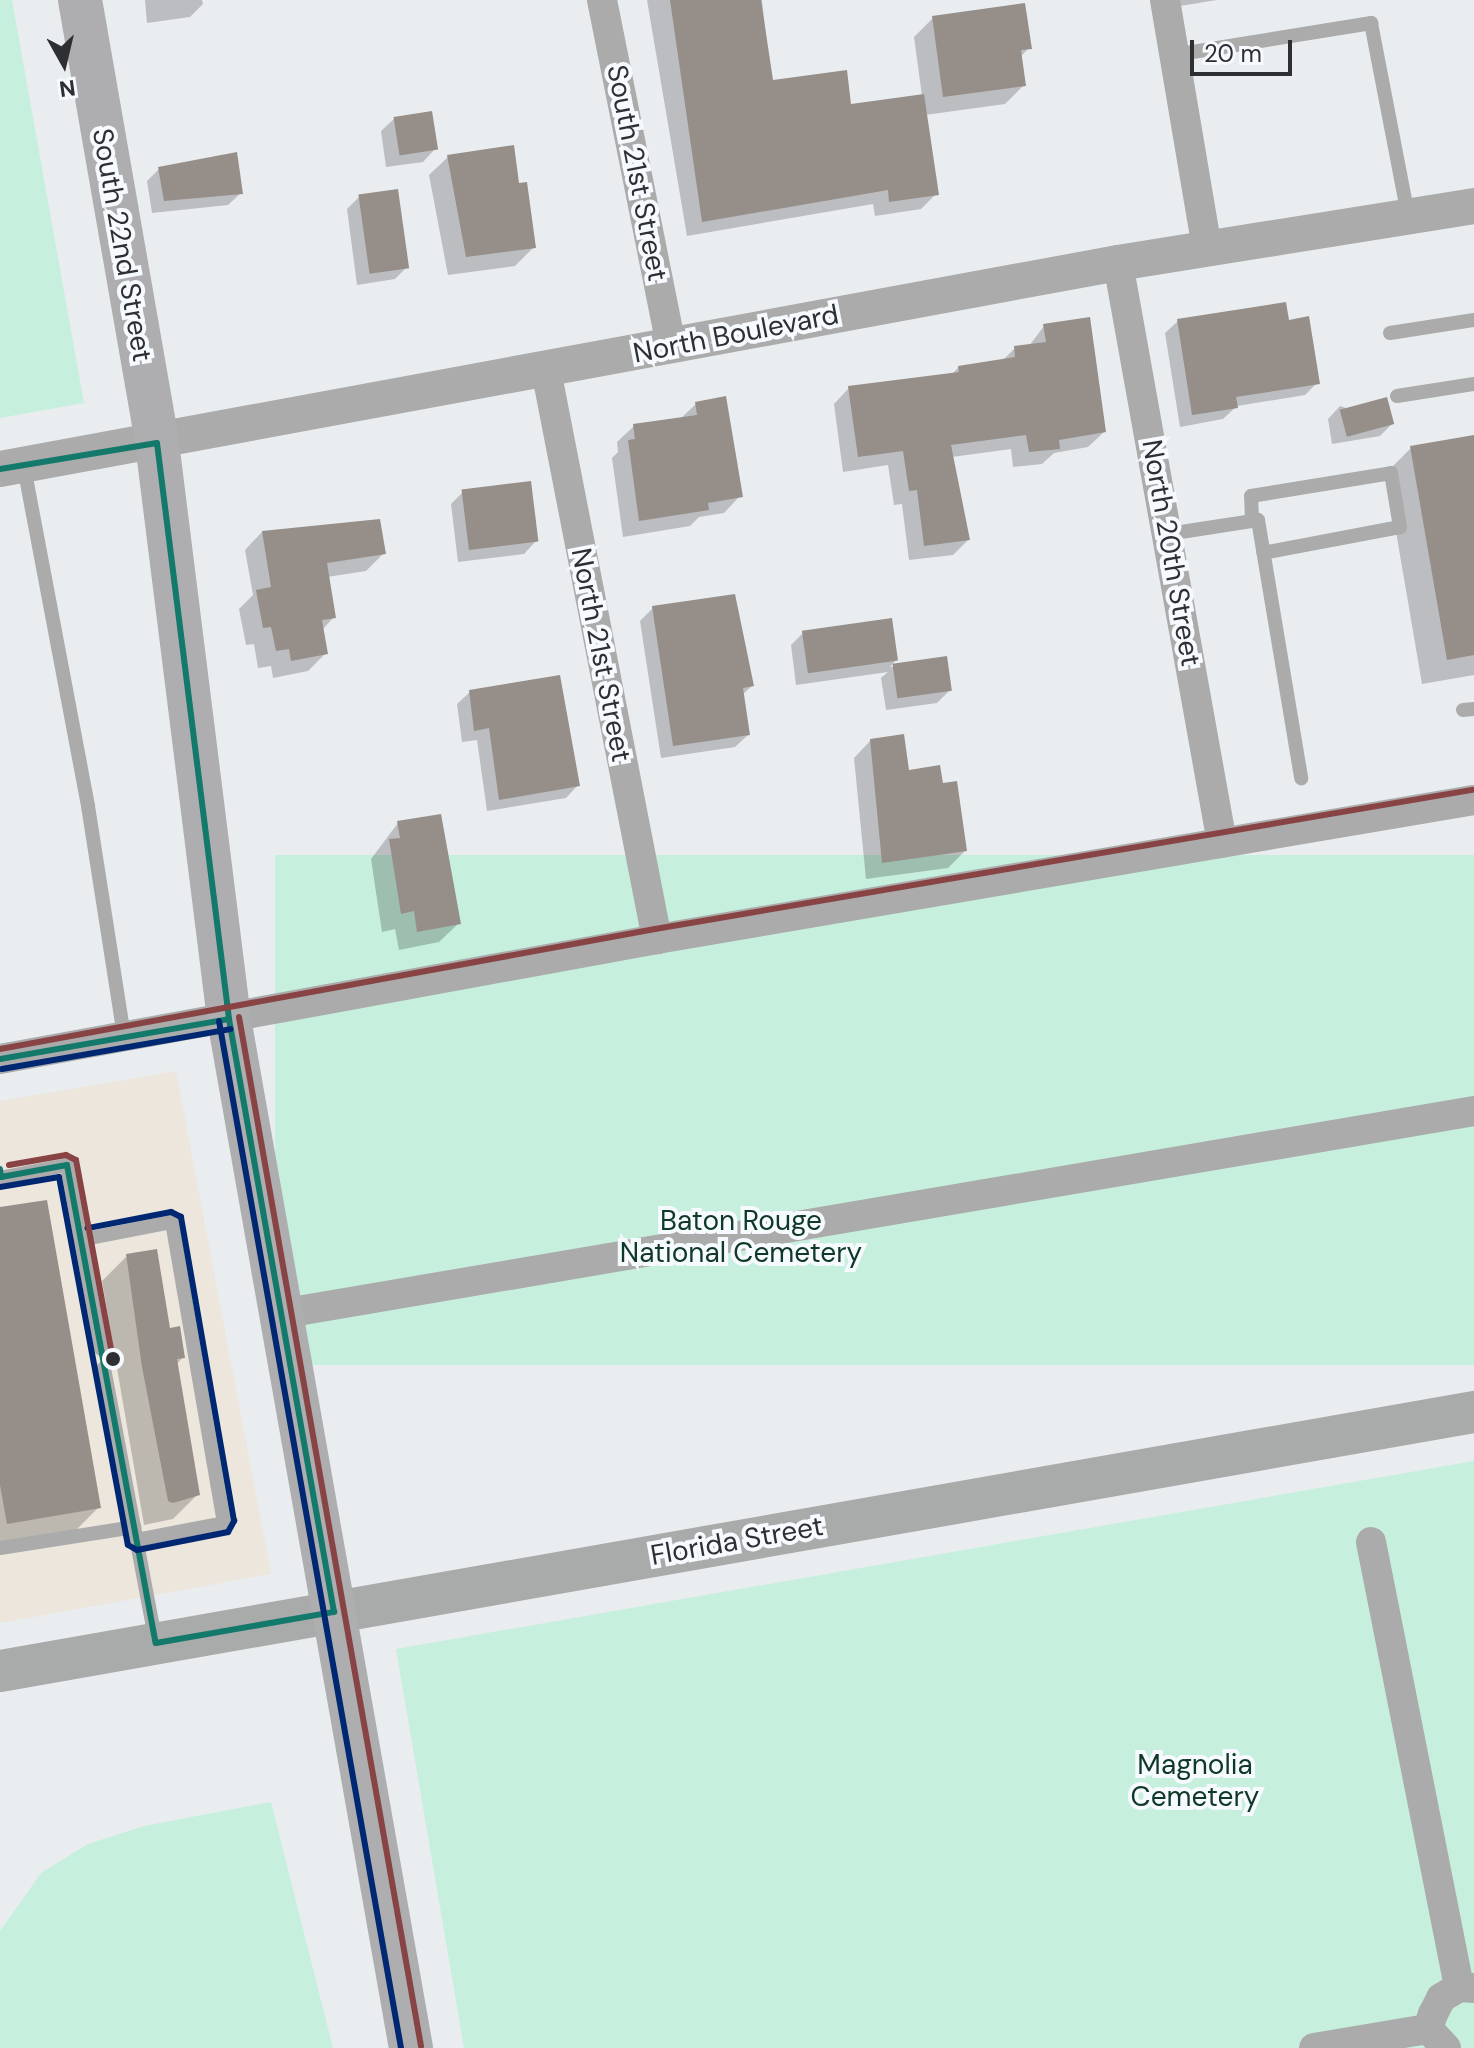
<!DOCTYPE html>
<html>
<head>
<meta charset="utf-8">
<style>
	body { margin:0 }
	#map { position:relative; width:1474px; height:2048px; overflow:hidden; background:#eaedf0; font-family:"DM Sans",sans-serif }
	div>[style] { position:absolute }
	.commercial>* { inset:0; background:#ece6dd }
	.green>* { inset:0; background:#c6efdd; transform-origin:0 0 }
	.shadow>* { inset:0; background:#0003 }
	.building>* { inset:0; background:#968e89; transform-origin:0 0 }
	.service>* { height:14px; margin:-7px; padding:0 7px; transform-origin:7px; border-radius:7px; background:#aaabaa }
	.minor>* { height:30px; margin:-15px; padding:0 15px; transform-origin:15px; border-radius:15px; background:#aaabaa }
	.tertiary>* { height:36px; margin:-18px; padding:0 18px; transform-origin:18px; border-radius:18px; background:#aaabaa }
	.secondary>* { height:42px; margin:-21px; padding:0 21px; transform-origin:21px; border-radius:21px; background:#a9aaaa }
	.primary>* { height:44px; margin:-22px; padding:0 22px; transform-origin:22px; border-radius:22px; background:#aeadaf }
	.bus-1>* { height:6px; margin:-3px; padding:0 3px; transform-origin:3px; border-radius:3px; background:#12796b }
	.bus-2>* { height:6px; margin:-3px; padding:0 3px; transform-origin:3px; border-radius:3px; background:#002772 }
	.bus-3>* { height:6px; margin:-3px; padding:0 3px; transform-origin:3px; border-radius:3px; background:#884445 }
	.dots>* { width:22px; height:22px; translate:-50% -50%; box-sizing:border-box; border:4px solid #f6fafe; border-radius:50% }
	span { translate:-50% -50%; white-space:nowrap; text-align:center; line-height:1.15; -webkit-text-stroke:8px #f6fafe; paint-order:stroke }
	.street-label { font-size:28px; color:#2d2f32 }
	.park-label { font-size:28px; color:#0f3827 }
	.north { position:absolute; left:24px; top:24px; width:80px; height:80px; -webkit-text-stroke:6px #f6fafe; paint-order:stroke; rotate:172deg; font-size:22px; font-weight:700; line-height:32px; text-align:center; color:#2d2f32 }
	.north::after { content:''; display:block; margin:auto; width:28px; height:36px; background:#2d2f32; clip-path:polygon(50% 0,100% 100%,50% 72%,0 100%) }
	.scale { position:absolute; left:1190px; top:40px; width:102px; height:36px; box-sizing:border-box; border:4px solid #2d2f32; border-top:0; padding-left:10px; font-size:24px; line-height:28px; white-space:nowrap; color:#2d2f32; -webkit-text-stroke:6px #f6fafe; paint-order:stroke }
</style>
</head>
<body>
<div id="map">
	<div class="commercial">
		<i style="clip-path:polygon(176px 1071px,271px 1574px,0 1623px,0 1101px)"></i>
	</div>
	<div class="green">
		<i style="clip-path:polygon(0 0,12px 0,84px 403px,0 418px)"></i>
		<i style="left:1474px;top:855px;width:510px;height:1199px;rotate:90deg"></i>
		<i style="clip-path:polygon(1474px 1461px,1474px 2048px,464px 2048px,396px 1649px)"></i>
		<i style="clip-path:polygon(271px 1802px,333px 2048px,0 2048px,0 1931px,41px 1873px,88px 1844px,144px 1826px)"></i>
	</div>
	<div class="shadow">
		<i style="clip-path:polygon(145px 0,202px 0,203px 4px,190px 17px,147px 23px)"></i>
		<i style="clip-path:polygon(647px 0,762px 0,771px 83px,850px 106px,922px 96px,914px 37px,933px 18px,1029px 48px,1020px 57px,1024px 85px,1005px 104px,925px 115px,936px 194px,921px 209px,875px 216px,873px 204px,687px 236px)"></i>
		<i style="clip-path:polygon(1173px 0,1217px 0,1174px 7px)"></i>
		<i style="clip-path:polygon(394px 119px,435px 149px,423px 162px,386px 167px,381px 131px)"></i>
		<i style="clip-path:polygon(448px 157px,518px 185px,534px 247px,515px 266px,448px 275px,429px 175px)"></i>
		<i style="clip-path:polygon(159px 169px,241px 193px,228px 205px,152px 213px,147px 181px)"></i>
		<i style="clip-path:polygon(359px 197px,407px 267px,395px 279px,357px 285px,347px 209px)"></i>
		<i style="clip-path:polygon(1178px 321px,1287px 322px,1317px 383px,1305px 395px,1237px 406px,1223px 419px,1180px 427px,1165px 333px)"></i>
		<i style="clip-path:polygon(1044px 326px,1104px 432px,1088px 447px,1054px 453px,1042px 464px,1013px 467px,1011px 449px,952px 457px,968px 540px,953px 555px,909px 560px,902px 504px,894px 505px,888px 465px,843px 472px,834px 404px,849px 388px,951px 375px,959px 367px,1001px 362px,1015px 348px,1029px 346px)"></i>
		<i style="clip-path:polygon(696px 404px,740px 496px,724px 513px,699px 517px,690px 526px,623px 537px,612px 458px,618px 452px,617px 442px,634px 426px,680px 419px)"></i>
		<i style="clip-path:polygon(1340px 406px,1392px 424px,1380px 436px,1332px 444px,1328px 419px)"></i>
		<i style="clip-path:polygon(1474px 437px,1474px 675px,1422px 684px,1386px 473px,1411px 448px)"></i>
		<i style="clip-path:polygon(463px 492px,536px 541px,524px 554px,458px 562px,451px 504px)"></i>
		<i style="clip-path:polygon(262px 532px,384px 553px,366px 571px,327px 577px,334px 617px,322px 630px,326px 653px,308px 671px,273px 678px,271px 666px,258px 668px,254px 644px,246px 645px,239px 609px,253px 595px,245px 550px)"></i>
		<i style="clip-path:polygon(653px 608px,752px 686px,742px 695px,748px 735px,735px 747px,661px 758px,640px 621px)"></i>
		<i style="clip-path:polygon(803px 633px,896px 660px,890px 667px,946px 659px,950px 690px,937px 703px,886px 710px,881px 678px,888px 672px,796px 685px,791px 645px)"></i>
		<i style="clip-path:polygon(470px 692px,578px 785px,566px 798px,487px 811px,477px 740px,462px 742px,457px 704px)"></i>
		<i style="clip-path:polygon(871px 740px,907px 772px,941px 785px,965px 851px,948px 868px,866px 879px,854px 758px)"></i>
		<i style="clip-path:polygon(398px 823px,458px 924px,439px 942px,399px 950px,395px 929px,382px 932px,371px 859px)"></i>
		<i style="clip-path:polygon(0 1209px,99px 1507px,74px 1532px,0 1544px)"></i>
		<i style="clip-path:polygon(127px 1256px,183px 1357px,176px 1365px,198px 1494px,173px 1519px,144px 1525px,102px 1281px)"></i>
	</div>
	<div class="building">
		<i style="clip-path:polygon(670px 0,761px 0,773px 80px,847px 70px,851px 104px,924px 94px,939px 195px,889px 202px,888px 190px,702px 222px)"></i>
		<i style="clip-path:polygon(1025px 3px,1032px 49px,1021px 50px,1026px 86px,943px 97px,932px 16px)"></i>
		<i style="left:432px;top:111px;width:39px;height:39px;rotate:81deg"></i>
		<i style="clip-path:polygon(514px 145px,519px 183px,527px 182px,536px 248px,466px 257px,447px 155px)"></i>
		<i style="clip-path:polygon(237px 152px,243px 194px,164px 201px,158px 167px)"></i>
		<i style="left:398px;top:189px;width:80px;height:40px;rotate:82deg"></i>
		<i style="clip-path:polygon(1286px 302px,1289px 320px,1309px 316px,1320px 384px,1236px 397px,1238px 408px,1192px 415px,1177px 319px)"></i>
		<i style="clip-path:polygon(1090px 317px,1106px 432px,1059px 440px,1060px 449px,1029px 452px,1026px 435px,951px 445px,970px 540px,924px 546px,917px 490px,909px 491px,903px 451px,858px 457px,848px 386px,959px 372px,958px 366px,1015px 357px,1014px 346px,1046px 342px,1043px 324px)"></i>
		<i style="clip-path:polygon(726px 396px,743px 497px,708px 503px,709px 510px,639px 521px,628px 440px,635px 439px,633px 424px,697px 415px,695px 402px)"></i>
		<i style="left:1387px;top:397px;width:28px;height:49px;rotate:75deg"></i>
		<i style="clip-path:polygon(1474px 435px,1474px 655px,1447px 660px,1410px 446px)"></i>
		<i style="left:531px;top:481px;width:61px;height:70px;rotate:83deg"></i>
		<i style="clip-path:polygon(380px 519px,386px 554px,327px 563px,336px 618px,322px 620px,328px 654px,291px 661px,289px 649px,276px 651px,271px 627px,263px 628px,256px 590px,271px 587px,262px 531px)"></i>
		<i style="clip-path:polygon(735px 594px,754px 686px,743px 688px,750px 735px,673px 746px,652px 606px)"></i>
		<i style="left:892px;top:618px;width:43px;height:91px;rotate:82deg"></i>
		<i style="left:947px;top:656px;width:35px;height:55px;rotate:82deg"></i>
		<i style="clip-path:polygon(560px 675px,580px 786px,499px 800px,489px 728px,474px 731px,469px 690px)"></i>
		<i style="clip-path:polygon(904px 734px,909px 770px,940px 765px,943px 783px,957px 781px,967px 851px,882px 863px,870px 739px)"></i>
		<i style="clip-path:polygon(441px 814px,461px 924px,417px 932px,414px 911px,401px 914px,389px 839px,400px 838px,397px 821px)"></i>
		<i style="clip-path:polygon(47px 1200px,101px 1508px,7px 1524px,0 1485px,0 1207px)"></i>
		<i style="clip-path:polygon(157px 1249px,170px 1328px,180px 1326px,185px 1358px,177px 1359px,200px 1495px,173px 1503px,168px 1501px,142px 1367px,126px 1254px)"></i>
	</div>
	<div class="service">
		<i style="left:1174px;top:55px;width:200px;rotate:-9.2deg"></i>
		<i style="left:1371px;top:23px;width:197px;rotate:79.1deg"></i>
		<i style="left:1390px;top:333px;width:85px;rotate:-8.8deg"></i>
		<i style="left:1397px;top:396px;width:78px;rotate:-8.9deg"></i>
		<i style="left:24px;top:467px;width:345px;rotate:79.3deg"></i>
		<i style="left:88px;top:806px;width:234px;rotate:81.1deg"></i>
		<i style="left:1252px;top:521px;width:25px;rotate:-92deg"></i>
		<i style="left:1251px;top:496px;width:142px;rotate:-9.3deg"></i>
		<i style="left:1391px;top:473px;width:55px;rotate:80.5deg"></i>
		<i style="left:1400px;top:527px;width:139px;rotate:169.3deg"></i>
		<i style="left:1168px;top:534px;width:91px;rotate:-8.8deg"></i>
		<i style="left:1258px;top:520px;width:262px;rotate:80.5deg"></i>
		<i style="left:1463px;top:710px;width:11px;rotate:-5deg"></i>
		<i style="left:0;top:1178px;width:68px;rotate:-11deg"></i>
		<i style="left:67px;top:1165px;width:187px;rotate:79.5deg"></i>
		<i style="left:80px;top:1240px;width:94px;rotate:-11.1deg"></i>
		<i style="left:172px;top:1222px;width:305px;rotate:80.2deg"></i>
		<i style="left:224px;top:1523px;width:90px;rotate:169.1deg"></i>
		<i style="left:104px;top:1368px;width:276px;rotate:79.3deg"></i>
		<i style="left:0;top:1548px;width:136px;rotate:-8.9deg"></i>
	</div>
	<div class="minor">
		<i style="left:602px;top:0;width:352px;rotate:78.7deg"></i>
		<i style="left:1165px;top:0;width:252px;rotate:80.4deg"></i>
		<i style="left:1118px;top:263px;width:589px;rotate:79.83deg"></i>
		<i style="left:546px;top:370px;width:580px;rotate:78.96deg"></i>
		<i style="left:0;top:1059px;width:668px;rotate:-10.35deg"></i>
		<i style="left:657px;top:939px;width:829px;rotate:-9.66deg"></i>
		<i style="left:280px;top:1314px;width:1211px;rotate:-9.65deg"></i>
		<i style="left:1371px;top:1542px;width:454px;rotate:78.8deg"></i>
		<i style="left:1314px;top:2048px;width:116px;rotate:-9.5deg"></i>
		<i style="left:1446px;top:2048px;width:26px;rotate:-133deg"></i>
		<i style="left:1428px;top:2029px;width:16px;rotate:-72deg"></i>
		<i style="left:1433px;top:2014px;width:18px;rotate:-63deg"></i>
		<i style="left:1441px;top:1998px;width:21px;rotate:-31deg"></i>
		<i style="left:1459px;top:1987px;width:15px;rotate:4deg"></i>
	</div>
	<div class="tertiary">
		<i style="left:0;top:469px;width:1137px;rotate:-10.44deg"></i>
		<i style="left:1118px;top:263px;width:361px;rotate:-9.1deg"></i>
	</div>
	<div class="secondary">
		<i style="left:0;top:1671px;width:1497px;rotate:-9.97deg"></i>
	</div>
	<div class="primary">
		<i style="left:80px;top:0;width:450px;rotate:80.1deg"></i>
		<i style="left:157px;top:443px;width:580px;rotate:82.87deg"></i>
		<i style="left:229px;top:1019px;width:1045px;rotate:79.97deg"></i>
	</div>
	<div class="bus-1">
		<i style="left:157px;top:443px;width:580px;rotate:82.87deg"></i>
		<i style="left:229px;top:1019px;width:602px;rotate:79.96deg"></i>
		<i style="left:0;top:469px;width:159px;rotate:-9.4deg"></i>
		<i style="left:0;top:1059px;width:232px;rotate:-9.9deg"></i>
		<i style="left:0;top:1169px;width:8px;rotate:83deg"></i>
		<i style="left:1px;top:1177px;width:67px;rotate:-10.3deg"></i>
		<i style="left:67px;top:1165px;width:486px;rotate:79.5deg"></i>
		<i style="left:156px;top:1643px;width:181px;rotate:-9.9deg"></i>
	</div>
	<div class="bus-2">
		<i style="left:219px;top:1021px;width:1043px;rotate:79.95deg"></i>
		<i style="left:2px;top:1069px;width:232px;rotate:-9.9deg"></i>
		<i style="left:0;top:1187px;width:60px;rotate:-9.6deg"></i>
		<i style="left:59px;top:1177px;width:374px;rotate:79.4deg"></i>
		<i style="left:128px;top:1545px;width:10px;rotate:29deg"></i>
		<i style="left:137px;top:1550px;width:93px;rotate:-11.2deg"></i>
		<i style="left:228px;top:1532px;width:13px;rotate:-61deg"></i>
		<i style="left:234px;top:1521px;width:309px;rotate:-99.9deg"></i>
		<i style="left:181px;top:1217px;width:11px;rotate:-153deg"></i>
		<i style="left:171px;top:1212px;width:85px;rotate:169.1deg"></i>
	</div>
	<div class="bus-3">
		<i style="left:239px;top:1017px;width:1045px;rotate:79.97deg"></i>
		<i style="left:0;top:1049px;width:666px;rotate:-10.38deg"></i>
		<i style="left:655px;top:929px;width:829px;rotate:-9.66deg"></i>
		<i style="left:9px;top:1165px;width:58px;rotate:-10deg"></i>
		<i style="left:66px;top:1155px;width:11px;rotate:27deg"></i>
		<i style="left:76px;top:1160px;width:209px;rotate:79.5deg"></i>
	</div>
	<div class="dots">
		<i style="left:113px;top:1359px;background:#2d2f32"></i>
	</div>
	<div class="street-label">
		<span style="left:637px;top:173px;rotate:79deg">South 21st Street</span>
		<span style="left:122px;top:245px;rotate:80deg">South 22nd Street</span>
		<span style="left:736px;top:334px;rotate:-11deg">North Boulevard</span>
		<span style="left:1171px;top:553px;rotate:80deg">North 20th Street</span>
		<span style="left:601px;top:655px;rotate:79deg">North 21st Street</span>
		<span style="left:737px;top:1541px;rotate:-10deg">Florida Street</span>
	</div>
	<div class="park-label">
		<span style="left:741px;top:1237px">Baton Rouge<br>National Cemetery</span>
		<span style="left:1195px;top:1781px">Magnolia<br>Cemetery</span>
	</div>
	<div class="north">N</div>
	<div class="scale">20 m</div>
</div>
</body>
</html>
